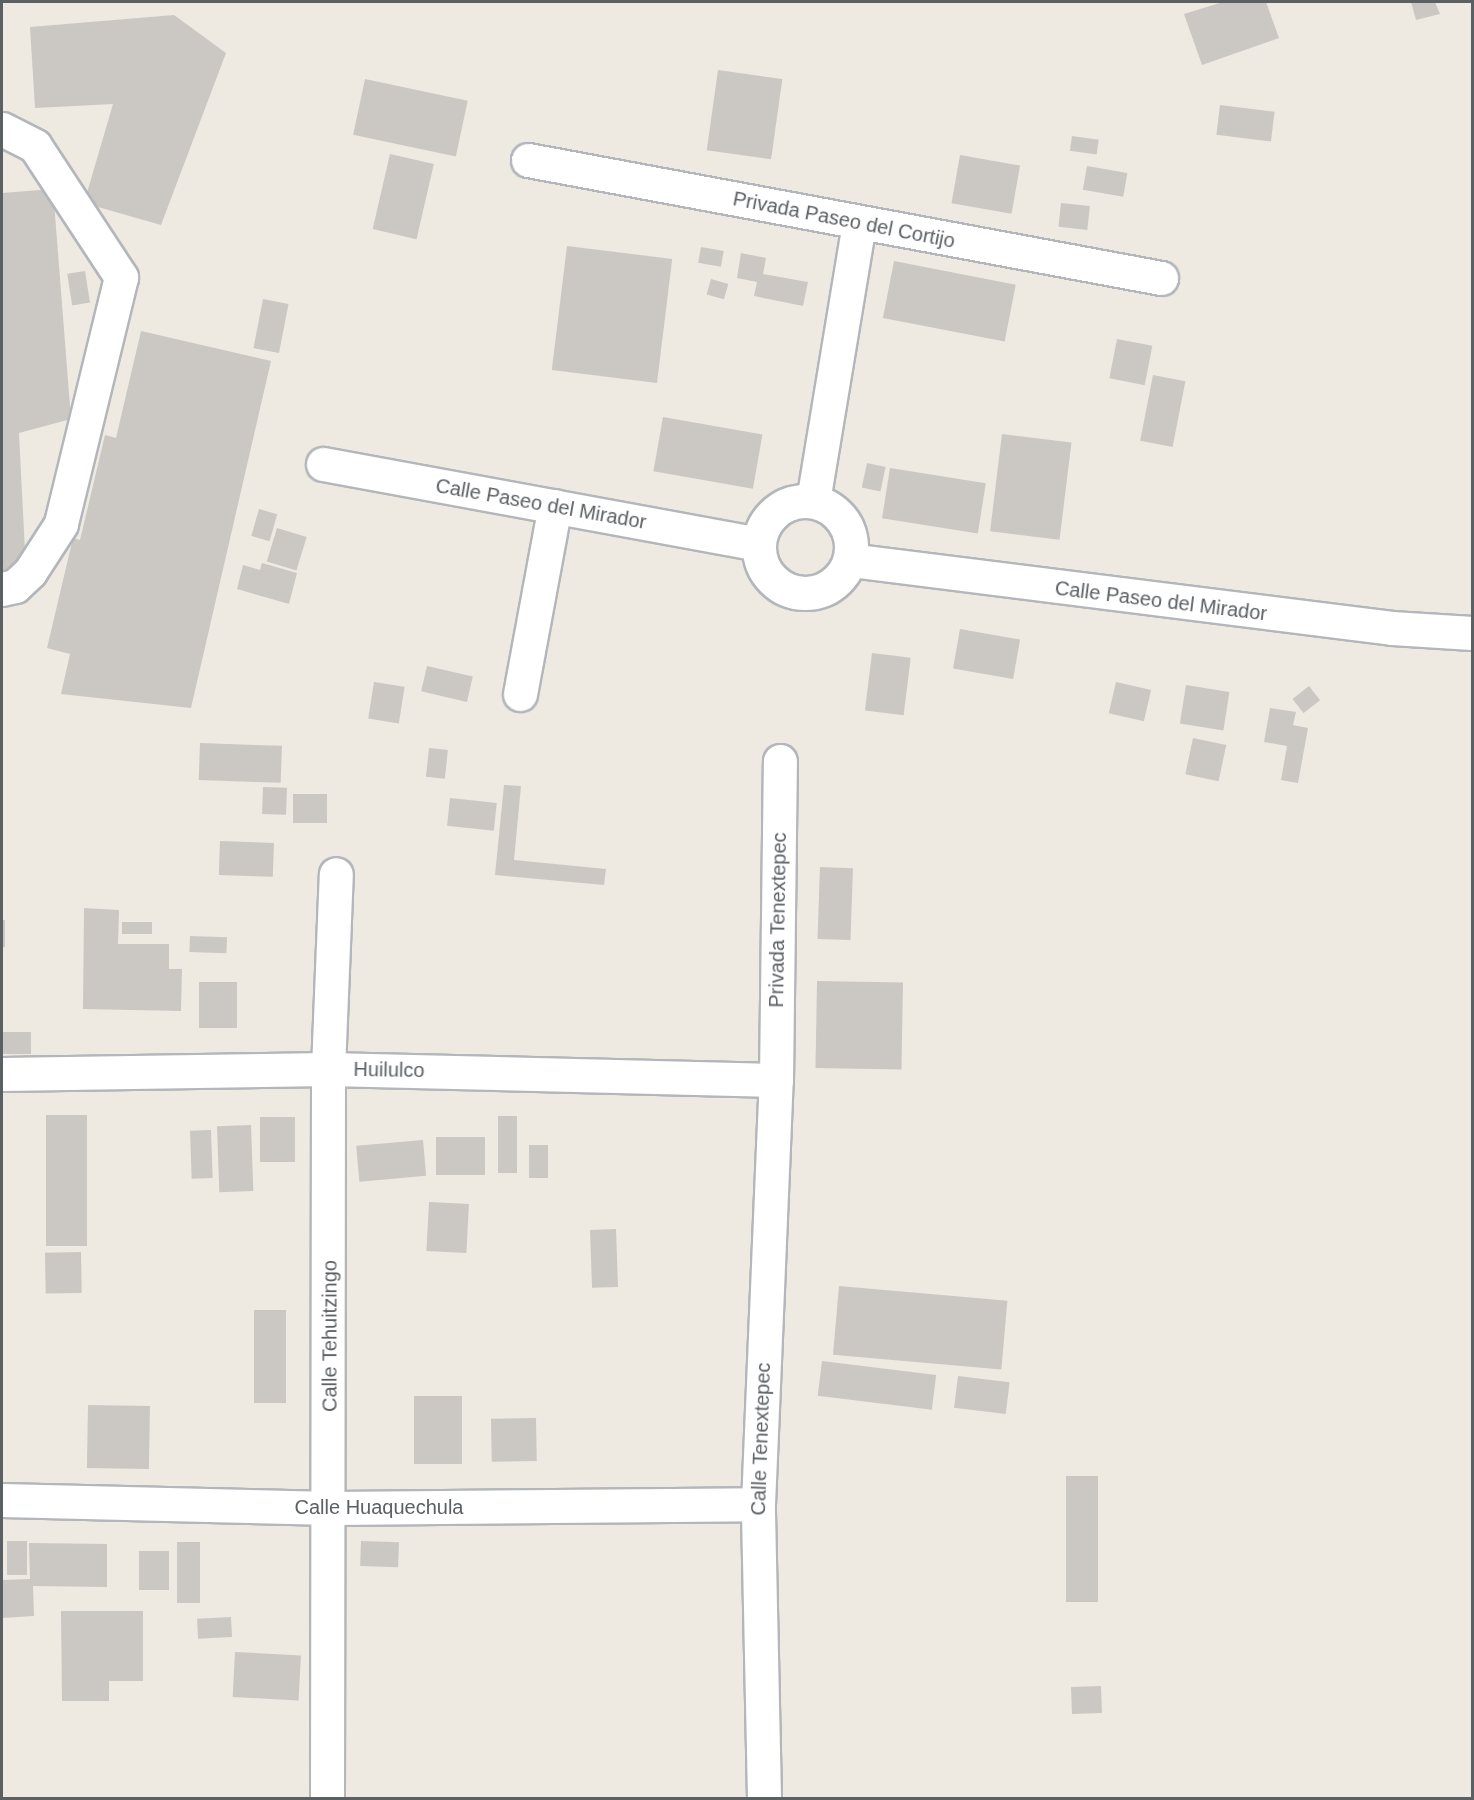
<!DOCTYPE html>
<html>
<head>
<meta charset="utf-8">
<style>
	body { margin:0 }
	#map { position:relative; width:1474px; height:1800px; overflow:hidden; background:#eeeae2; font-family:Arial,sans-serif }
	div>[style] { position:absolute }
	.building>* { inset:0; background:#cbc7c2; transform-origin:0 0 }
	.roads { filter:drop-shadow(2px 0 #b3b6ba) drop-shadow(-2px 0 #b3b6ba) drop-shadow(0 2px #b3b6ba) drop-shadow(0 -2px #b3b6ba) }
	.minor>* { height:33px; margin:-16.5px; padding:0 16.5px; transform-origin:16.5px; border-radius:16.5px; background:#fff }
	.minor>.ring { margin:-16.5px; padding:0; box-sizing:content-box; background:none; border:33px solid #fff; border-radius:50% }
	span { translate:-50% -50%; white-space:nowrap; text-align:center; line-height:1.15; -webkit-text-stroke:4.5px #fff; paint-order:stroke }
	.street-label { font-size:20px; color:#5b6063 }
	.frame { position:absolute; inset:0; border:3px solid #5b6063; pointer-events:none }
</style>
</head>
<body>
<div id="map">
	<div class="building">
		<i style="clip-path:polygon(1223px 2px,1266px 2px,1279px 38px,1202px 65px,1184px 14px)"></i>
		<i style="clip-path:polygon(1411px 2px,1435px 2px,1440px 14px,1416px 20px)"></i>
		<i style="clip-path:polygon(174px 15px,226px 53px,161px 225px,84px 203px,113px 104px,35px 108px,30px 27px)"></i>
		<i style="left:718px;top:70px;width:65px;height:81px;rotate:8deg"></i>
		<i style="left:365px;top:79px;width:105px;height:57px;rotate:12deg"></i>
		<i style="left:1220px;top:105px;width:55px;height:30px;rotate:7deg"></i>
		<i style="left:1072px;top:136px;width:27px;height:15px;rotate:8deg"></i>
		<i style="left:390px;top:154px;width:45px;height:77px;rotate:13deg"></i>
		<i style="left:960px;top:155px;width:61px;height:49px;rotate:10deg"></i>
		<i style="left:1087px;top:166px;width:41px;height:24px;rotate:10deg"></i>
		<i style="clip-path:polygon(53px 189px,71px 419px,19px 433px,26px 571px,2px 575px,2px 193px)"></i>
		<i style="left:1061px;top:203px;width:29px;height:24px;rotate:6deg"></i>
		<i style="left:567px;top:246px;width:106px;height:125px;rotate:7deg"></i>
		<i style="left:701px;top:247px;width:23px;height:16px;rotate:10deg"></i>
		<i style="clip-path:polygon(741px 253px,766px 258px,763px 274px,808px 282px,803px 306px,754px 296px,757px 282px,737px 278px)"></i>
		<i style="left:894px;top:261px;width:124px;height:58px;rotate:11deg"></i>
		<i style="left:85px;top:271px;width:32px;height:18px;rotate:81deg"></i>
		<i style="left:711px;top:279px;width:18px;height:16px;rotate:16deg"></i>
		<i style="left:263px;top:299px;width:26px;height:50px;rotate:11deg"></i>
		<i style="clip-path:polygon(141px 331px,271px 361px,191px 708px,61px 694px,70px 654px,47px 648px,73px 538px,80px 540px,105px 435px,116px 438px)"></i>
		<i style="left:1117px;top:339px;width:36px;height:40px;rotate:11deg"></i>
		<i style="left:1153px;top:375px;width:33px;height:67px;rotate:11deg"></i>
		<i style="left:663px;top:417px;width:101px;height:55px;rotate:10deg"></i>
		<i style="left:1002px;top:434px;width:70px;height:98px;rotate:7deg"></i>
		<i style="left:867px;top:463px;width:19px;height:25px;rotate:12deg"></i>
		<i style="left:890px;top:468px;width:97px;height:51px;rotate:9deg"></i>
		<i style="left:259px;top:509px;width:19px;height:28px;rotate:16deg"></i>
		<i style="left:277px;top:528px;width:31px;height:35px;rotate:17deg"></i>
		<i style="clip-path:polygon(262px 563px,297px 573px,289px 604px,237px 589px,243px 565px,260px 570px)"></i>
		<i style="left:960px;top:629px;width:61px;height:40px;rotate:10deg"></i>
		<i style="left:872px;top:653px;width:39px;height:58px;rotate:7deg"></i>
		<i style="left:427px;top:666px;width:47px;height:26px;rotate:13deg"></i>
		<i style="left:374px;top:682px;width:31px;height:37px;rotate:9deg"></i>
		<i style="left:1116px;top:682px;width:36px;height:32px;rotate:13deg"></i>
		<i style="left:1186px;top:685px;width:44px;height:39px;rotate:9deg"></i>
		<i style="left:1309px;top:686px;width:18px;height:21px;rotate:52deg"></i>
		<i style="clip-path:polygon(1270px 708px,1296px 712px,1293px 725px,1308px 728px,1298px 783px,1281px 780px,1287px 746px,1264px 742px)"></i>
		<i style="left:1193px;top:738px;width:34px;height:37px;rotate:12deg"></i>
		<i style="left:200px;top:743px;width:82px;height:37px;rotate:2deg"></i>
		<i style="left:429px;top:748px;width:19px;height:29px;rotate:6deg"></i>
		<i style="clip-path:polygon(504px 785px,521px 786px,514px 860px,606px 869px,604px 885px,495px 875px)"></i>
		<i style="left:263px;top:787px;width:24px;height:27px;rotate:2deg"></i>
		<i style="left:293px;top:794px;width:34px;height:29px"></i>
		<i style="left:450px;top:798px;width:47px;height:28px;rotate:6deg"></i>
		<i style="left:220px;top:841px;width:54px;height:34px;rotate:2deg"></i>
		<i style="left:820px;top:867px;width:33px;height:72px;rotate:2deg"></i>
		<i style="clip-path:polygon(84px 908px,119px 910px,118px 944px,169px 944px,169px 969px,182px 969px,181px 1011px,83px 1009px)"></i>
		<i style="left:2px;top:920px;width:3px;height:27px"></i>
		<i style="left:122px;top:922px;width:30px;height:12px"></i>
		<i style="left:190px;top:936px;width:37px;height:16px;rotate:2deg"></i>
		<i style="left:817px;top:981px;width:86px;height:87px;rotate:1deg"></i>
		<i style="left:199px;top:982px;width:38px;height:46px"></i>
		<i style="left:2px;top:1032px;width:29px;height:22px"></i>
		<i style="left:46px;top:1115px;width:41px;height:131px"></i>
		<i style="left:498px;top:1116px;width:19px;height:57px"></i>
		<i style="left:260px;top:1117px;width:35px;height:45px"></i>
		<i style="left:251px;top:1125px;width:66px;height:34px;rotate:88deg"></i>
		<i style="left:211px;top:1130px;width:48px;height:21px;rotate:88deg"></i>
		<i style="left:436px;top:1137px;width:49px;height:38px"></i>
		<i style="left:423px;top:1140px;width:36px;height:67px;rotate:85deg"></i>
		<i style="left:529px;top:1145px;width:19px;height:33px"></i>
		<i style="left:429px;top:1202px;width:40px;height:49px;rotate:3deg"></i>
		<i style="left:616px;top:1229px;width:58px;height:26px;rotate:88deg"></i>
		<i style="left:81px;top:1252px;width:41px;height:36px;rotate:89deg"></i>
		<i style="left:839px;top:1286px;width:169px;height:69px;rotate:5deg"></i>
		<i style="left:254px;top:1310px;width:32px;height:93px"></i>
		<i style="left:822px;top:1361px;width:115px;height:35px;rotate:7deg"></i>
		<i style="left:958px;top:1376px;width:52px;height:32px;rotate:7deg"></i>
		<i style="left:414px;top:1396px;width:48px;height:68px"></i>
		<i style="left:88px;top:1405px;width:62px;height:63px;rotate:1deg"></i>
		<i style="left:536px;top:1418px;width:43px;height:45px;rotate:89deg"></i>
		<i style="left:1066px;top:1476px;width:32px;height:126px"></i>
		<i style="left:7px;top:1541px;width:20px;height:34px"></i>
		<i style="left:361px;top:1541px;width:38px;height:25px;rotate:2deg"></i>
		<i style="left:177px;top:1542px;width:23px;height:61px"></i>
		<i style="clip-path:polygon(29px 1543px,107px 1544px,107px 1587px,33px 1586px,34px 1616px,2px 1618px,2px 1580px,30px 1579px)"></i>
		<i style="left:139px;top:1551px;width:30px;height:39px"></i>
		<i style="clip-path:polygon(61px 1611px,143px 1611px,143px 1681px,109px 1681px,109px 1701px,62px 1701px)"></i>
		<i style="left:231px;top:1617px;width:20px;height:34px;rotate:87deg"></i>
		<i style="left:235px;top:1652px;width:66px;height:45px;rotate:3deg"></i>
		<i style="left:1101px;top:1686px;width:27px;height:30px;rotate:88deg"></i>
	</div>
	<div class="roads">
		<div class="minor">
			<i style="left:2px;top:129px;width:37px;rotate:27deg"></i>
			<i style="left:35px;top:146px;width:157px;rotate:56.7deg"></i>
			<i style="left:121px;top:277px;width:254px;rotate:103.7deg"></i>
			<i style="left:61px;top:524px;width:57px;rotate:122.9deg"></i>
			<i style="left:30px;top:572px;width:21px;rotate:137deg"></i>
			<i style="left:15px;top:586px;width:13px;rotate:167deg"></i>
			<i style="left:528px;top:160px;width:644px;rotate:10.56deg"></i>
			<i style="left:323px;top:464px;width:442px;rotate:10.4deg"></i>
			<i class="ring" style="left:759px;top:501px;width:59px;height:59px"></i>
			<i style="left:813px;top:501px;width:282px;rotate:-80.6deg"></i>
			<i style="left:850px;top:560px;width:546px;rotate:7.15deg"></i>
			<i style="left:1392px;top:628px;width:80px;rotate:3.6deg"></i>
			<i style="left:520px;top:694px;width:191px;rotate:-79.5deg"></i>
			<i style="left:2px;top:1074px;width:326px;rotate:-0.9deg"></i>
			<i style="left:328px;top:1069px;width:448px;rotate:1.4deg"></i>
			<i style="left:2px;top:1500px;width:329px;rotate:1.4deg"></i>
			<i style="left:331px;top:1508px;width:427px;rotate:-0.5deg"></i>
			<i style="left:327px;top:1798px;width:729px;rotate:-89.92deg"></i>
			<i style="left:328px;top:1069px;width:195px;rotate:-87.7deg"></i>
			<i style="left:764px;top:1798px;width:294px;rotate:-91.2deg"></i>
			<i style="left:758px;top:1504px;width:424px;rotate:-87.6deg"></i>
			<i style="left:776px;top:1080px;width:319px;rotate:-89.3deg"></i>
		</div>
	</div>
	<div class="street-label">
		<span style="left:844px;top:220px;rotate:11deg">Privada Paseo del Cortijo</span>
		<span style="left:541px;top:504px;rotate:10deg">Calle Paseo del Mirador</span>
		<span style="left:1161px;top:601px;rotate:7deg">Calle Paseo del Mirador</span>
		<span style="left:778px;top:920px;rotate:-89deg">Privada Tenextepec</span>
		<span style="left:389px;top:1070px;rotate:1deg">Huilulco</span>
		<span style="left:330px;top:1336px;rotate:-90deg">Calle Tehuitzingo</span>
		<span style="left:761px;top:1439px;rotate:-88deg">Calle Tenextepec</span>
		<span style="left:379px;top:1507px">Calle Huaquechula</span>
	</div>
	<div class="frame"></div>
</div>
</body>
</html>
